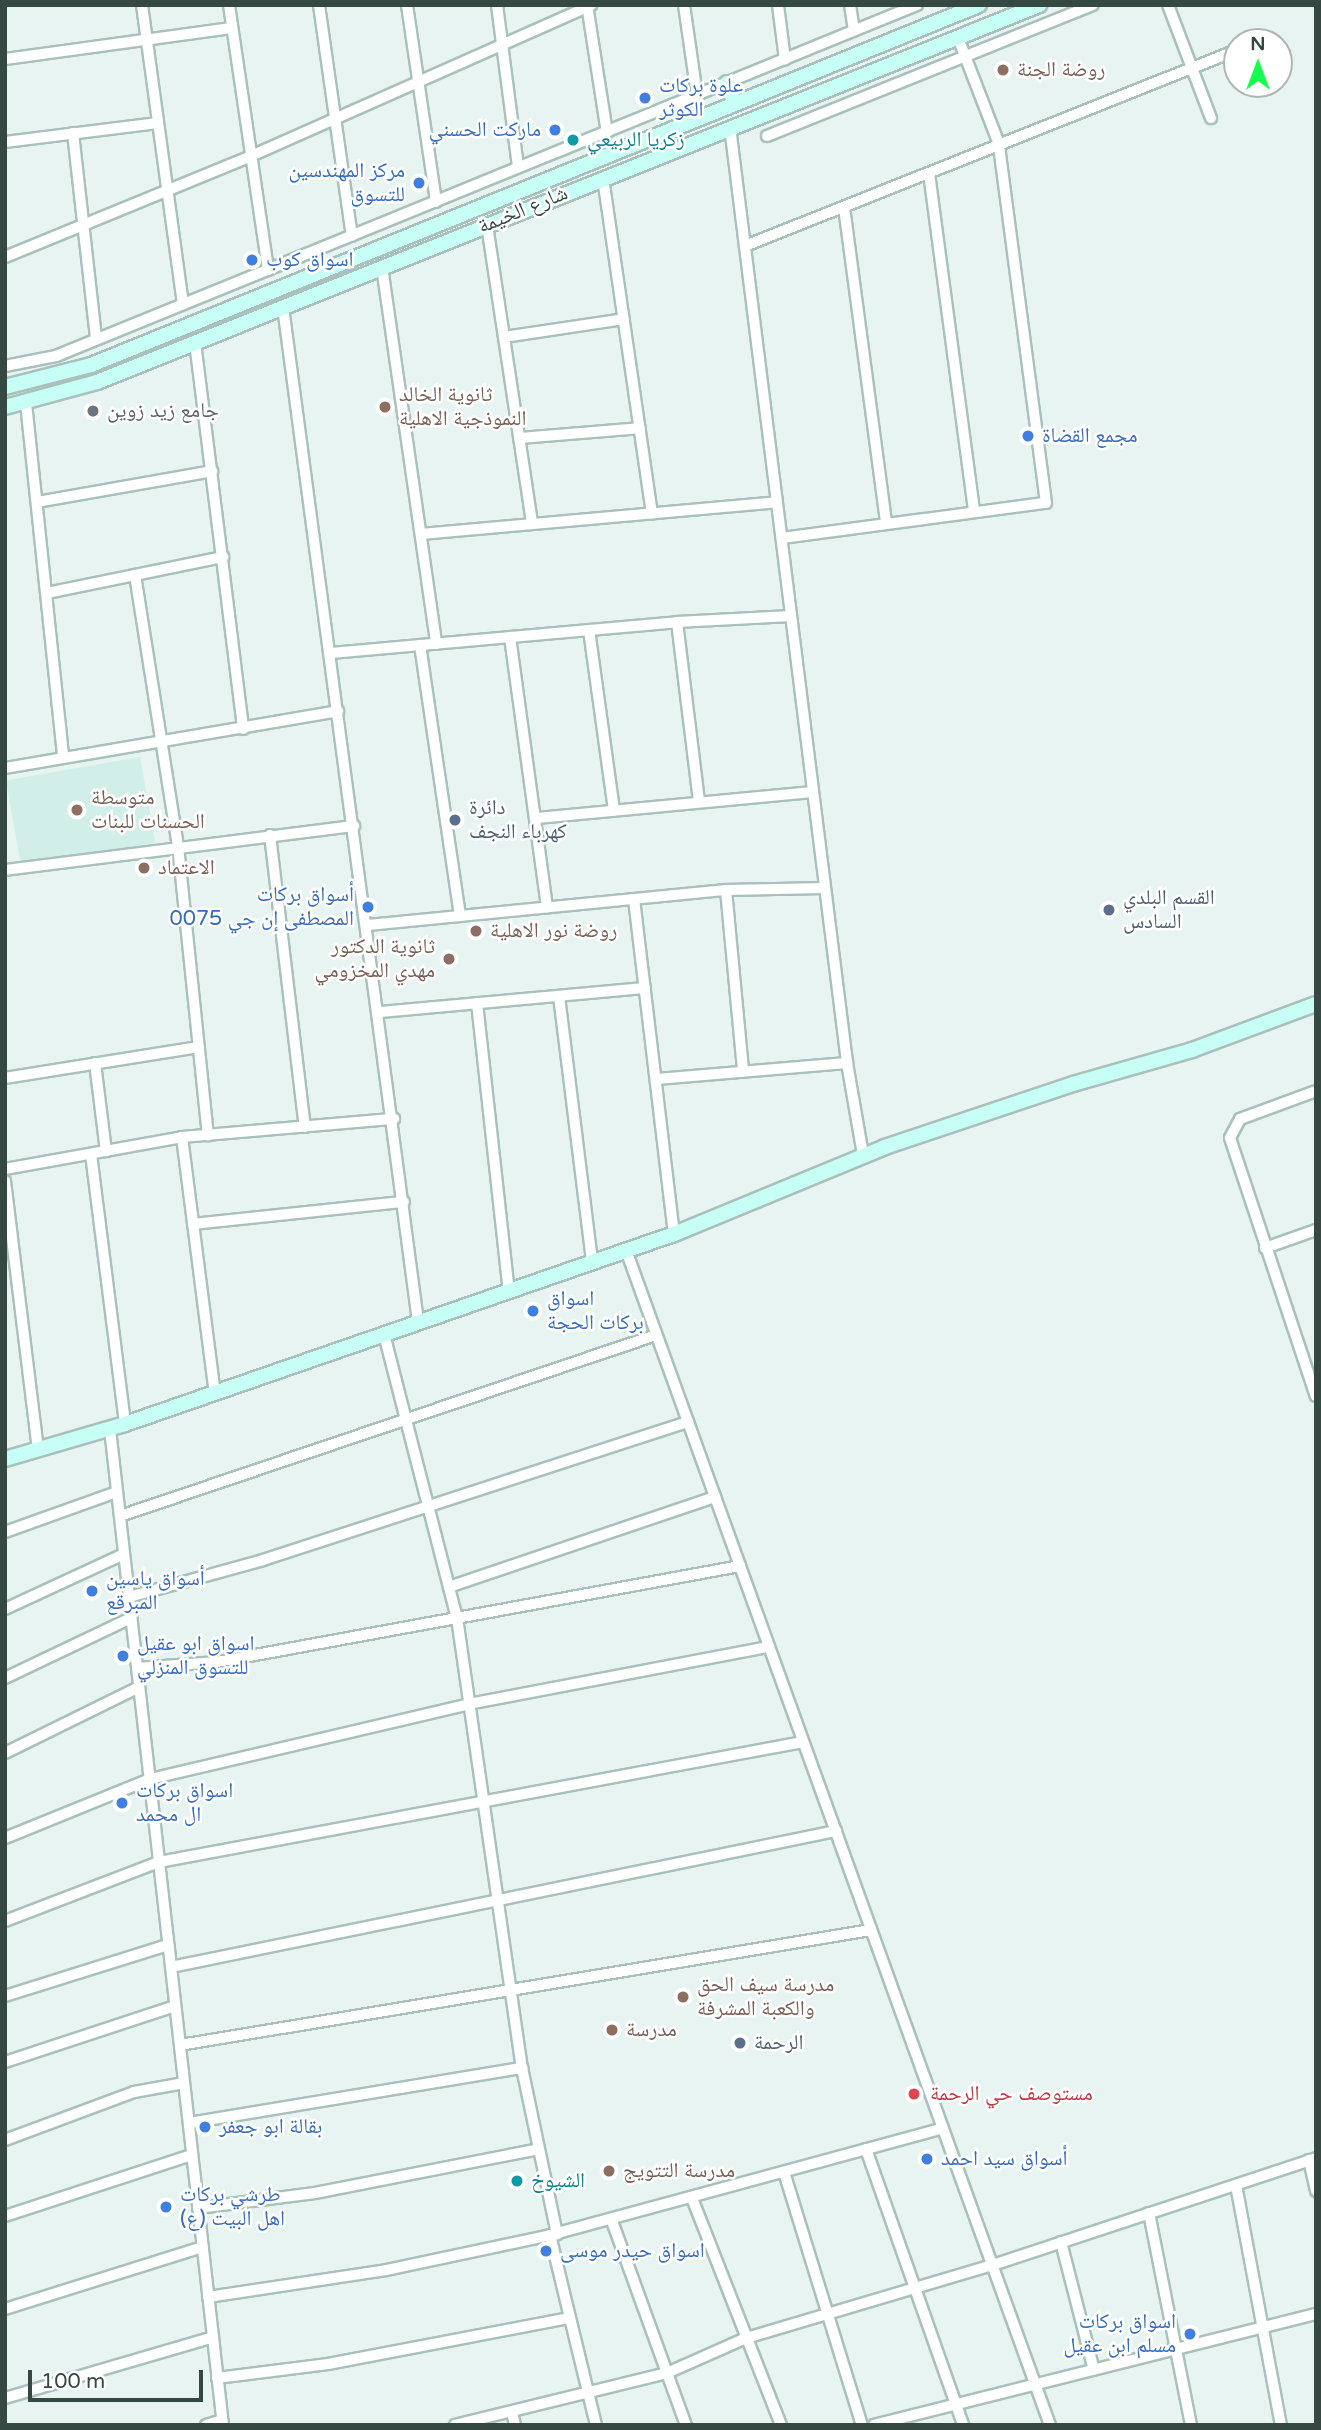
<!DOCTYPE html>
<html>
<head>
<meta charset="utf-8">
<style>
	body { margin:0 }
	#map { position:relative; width:1321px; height:2430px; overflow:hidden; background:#e7f4f2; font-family:"Varela Round","Noto Naskh Arabic",sans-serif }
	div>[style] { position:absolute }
	.education>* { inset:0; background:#d1eee9; transform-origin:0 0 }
	.roads { filter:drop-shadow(2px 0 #a9c0bb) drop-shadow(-2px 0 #a9c0bb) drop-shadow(0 2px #a9c0bb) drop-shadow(0 -2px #a9c0bb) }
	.street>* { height:10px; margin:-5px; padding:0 5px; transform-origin:5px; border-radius:5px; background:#fff }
	.secondary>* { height:14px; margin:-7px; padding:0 7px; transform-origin:7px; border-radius:7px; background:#c7fff7 }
	.dots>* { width:19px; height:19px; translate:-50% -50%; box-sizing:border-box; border:4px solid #fff; border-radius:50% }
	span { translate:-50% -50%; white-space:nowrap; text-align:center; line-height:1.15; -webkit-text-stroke:5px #fff; paint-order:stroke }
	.education-label { font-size:21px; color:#785e54 }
	.left { translate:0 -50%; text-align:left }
	.right { translate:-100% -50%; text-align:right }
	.shop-label { font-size:21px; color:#366cbe }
	.culture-label { font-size:21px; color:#0d838f }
	.street-label { font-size:21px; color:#364842 }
	.worship-label { font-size:21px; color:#5b616d }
	.service-label { font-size:21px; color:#4e5e75 }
	.health-label { font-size:21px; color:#be3a42 }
	.frame { position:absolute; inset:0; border:7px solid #364842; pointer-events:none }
	.north { position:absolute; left:1223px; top:28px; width:70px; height:70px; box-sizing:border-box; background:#fff; border:2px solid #afb6b3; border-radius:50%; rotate:0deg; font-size:19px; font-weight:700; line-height:28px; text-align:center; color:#364842 }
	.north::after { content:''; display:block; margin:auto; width:24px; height:32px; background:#14ff4e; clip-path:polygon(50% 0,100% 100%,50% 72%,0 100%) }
	.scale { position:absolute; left:28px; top:2370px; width:175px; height:32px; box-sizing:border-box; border:4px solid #364842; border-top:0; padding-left:9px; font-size:21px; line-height:24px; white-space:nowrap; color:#364842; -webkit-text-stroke:5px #fff; paint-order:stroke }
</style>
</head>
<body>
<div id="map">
	<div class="education">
		<i style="left:140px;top:757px;width:87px;height:136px;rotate:80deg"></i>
	</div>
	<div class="roads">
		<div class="street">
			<i style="left:142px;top:5px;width:302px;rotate:82.2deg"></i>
			<i style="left:229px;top:5px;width:268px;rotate:81.6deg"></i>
			<i style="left:319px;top:5px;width:233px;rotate:81.9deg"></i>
			<i style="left:407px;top:5px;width:199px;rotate:81.6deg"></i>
			<i style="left:497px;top:5px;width:163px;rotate:82.6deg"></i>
			<i style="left:587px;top:5px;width:129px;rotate:81.1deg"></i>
			<i style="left:684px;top:5px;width:91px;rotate:81.8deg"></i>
			<i style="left:778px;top:5px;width:55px;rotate:82.7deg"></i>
			<i style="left:850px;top:5px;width:26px;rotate:81deg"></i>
			<i style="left:1168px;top:5px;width:121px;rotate:69.2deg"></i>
			<i style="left:5px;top:59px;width:229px;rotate:-7.8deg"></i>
			<i style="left:730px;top:127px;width:943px;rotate:82.87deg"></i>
			<i style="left:847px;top:1063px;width:93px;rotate:80.1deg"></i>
			<i style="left:73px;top:133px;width:207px;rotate:83.6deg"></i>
			<i style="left:767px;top:136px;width:351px;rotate:-21.9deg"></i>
			<i style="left:5px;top:142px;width:154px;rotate:-7.1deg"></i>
			<i style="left:929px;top:173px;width:342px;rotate:82.4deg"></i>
			<i style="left:603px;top:178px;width:339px;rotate:81.7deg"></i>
			<i style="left:844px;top:207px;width:319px;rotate:82.4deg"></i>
			<i style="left:487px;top:225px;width:302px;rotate:81.4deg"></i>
			<i style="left:745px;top:246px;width:530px;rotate:-21.72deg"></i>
			<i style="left:5px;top:257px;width:266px;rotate:-22.3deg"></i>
			<i style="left:251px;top:156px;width:372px;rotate:-23.9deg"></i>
			<i style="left:382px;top:267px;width:381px;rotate:81.8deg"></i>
			<i style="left:283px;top:307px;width:1024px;rotate:82.42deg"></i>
			<i style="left:504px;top:337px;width:121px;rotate:-8.5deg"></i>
			<i style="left:195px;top:342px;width:390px;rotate:82.9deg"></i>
			<i style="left:5px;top:366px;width:52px;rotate:-11.1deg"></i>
			<i style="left:56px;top:356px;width:930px;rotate:-22.18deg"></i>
			<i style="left:26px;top:403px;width:357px;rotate:84deg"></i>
			<i style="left:519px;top:438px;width:121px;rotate:-4.7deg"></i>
			<i style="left:37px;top:502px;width:178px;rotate:-10deg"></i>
			<i style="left:421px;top:534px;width:357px;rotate:-5.1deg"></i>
			<i style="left:782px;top:538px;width:266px;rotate:-7.6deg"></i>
			<i style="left:1046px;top:503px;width:362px;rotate:-97.5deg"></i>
			<i style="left:999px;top:144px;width:114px;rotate:-111.1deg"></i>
			<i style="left:135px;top:575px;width:274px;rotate:81deg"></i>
			<i style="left:178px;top:846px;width:291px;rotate:84.1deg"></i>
			<i style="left:47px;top:593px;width:180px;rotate:-11.6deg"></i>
			<i style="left:677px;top:622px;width:181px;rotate:83deg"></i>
			<i style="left:589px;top:630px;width:182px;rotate:82.1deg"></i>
			<i style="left:510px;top:637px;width:273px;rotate:82.2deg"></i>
			<i style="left:420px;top:645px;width:274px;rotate:81.6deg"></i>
			<i style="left:331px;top:653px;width:347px;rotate:-5.1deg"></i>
			<i style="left:677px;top:622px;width:114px;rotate:-3deg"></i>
			<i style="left:5px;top:768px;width:338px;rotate:-9.7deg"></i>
			<i style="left:537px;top:818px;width:277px;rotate:-5.4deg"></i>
			<i style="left:270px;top:835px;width:294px;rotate:83.2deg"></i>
			<i style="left:5px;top:870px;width:352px;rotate:-7.2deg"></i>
			<i style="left:726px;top:890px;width:182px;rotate:84.6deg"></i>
			<i style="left:634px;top:899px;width:337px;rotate:83.2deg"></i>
			<i style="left:368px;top:925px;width:360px;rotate:-5.6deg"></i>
			<i style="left:726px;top:890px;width:99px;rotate:-1.2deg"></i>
			<i style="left:559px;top:996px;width:268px;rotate:82.9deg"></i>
			<i style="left:477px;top:1003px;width:290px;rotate:83.7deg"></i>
			<i style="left:380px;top:1012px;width:266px;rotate:-5.2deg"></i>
			<i style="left:95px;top:1063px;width:89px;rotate:82.9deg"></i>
			<i style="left:5px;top:1078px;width:196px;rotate:-9.1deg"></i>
			<i style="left:656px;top:1079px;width:192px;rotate:-4.8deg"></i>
			<i style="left:1316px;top:1091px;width:81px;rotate:159.8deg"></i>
			<i style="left:1240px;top:1119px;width:21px;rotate:118deg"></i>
			<i style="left:1230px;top:1138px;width:272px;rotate:71.6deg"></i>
			<i style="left:182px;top:1137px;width:258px;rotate:82.7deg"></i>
			<i style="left:91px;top:1154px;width:272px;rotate:82.8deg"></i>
			<i style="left:5px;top:1169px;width:180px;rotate:-10.2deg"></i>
			<i style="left:182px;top:1137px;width:213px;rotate:-4.9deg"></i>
			<i style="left:5px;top:1181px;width:271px;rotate:83deg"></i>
			<i style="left:193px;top:1224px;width:212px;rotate:-6deg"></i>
			<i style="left:1265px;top:1248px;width:54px;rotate:-19.4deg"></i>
			<i style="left:626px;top:1250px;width:1249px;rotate:70.16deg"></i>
			<i style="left:384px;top:1334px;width:293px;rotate:75.6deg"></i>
			<i style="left:457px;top:1618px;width:455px;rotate:81.8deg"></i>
			<i style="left:522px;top:2068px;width:170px;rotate:78.1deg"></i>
			<i style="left:110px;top:1429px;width:1002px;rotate:83.53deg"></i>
			<i style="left:120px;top:1516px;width:566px;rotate:-18.66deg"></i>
			<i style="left:5px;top:1532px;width:119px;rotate:-19.7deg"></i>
			<i style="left:449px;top:1587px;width:281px;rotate:-18.7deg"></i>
			<i style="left:129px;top:1597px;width:139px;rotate:-15.4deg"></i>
			<i style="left:263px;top:1560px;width:447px;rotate:-18deg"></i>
			<i style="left:5px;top:1609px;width:131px;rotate:-24.8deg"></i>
			<i style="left:137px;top:1668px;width:80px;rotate:-4.3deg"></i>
			<i style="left:217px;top:1662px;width:532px;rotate:-10.4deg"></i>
			<i style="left:5px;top:1678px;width:140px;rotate:-25.5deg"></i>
			<i style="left:5px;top:1753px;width:149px;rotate:-26.2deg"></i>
			<i style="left:5px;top:1838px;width:157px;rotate:-22.1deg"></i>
			<i style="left:150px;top:1779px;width:328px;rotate:-13.2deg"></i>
			<i style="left:469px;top:1704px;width:305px;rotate:-10.8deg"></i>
			<i style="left:5px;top:1921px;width:165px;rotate:-21deg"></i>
			<i style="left:159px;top:1862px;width:655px;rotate:-10.56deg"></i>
			<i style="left:171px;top:1967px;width:679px;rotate:-11.56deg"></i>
			<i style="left:5px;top:1996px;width:171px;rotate:-17.4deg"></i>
			<i style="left:180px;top:2045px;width:701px;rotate:-9.45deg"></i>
			<i style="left:5px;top:2062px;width:179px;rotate:-18.2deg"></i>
			<i style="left:189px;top:2123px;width:338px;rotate:-9.4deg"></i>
			<i style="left:5px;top:2140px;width:138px;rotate:-20.4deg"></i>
			<i style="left:134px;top:2092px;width:51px;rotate:-10.2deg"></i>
			<i style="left:866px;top:2149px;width:293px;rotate:70.6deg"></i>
			<i style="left:1309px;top:2160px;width:32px;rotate:77deg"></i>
			<i style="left:784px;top:2172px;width:265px;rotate:72.9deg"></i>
			<i style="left:1236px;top:2185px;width:244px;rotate:79.4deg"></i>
			<i style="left:692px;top:2198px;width:244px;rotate:68.6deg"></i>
			<i style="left:198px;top:2208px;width:118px;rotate:-7.3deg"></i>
			<i style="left:315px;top:2193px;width:228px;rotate:-11.1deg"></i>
			<i style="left:1149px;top:2213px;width:216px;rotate:78.8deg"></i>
			<i style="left:5px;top:2216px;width:197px;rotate:-18.1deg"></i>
			<i style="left:612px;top:2221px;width:217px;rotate:70.1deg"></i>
			<i style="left:550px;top:2235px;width:195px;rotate:76.4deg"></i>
			<i style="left:1061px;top:2242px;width:129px;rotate:75.6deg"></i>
			<i style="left:208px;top:2297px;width:180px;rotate:-8.6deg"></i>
			<i style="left:386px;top:2270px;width:168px;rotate:-12deg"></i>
			<i style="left:550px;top:2235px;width:407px;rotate:-15.2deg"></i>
			<i style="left:5px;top:2309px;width:207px;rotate:-17.4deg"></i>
			<i style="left:217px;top:2378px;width:112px;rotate:-7.2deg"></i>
			<i style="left:328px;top:2364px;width:246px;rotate:-10.8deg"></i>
			<i style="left:5px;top:2398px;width:217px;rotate:-16.3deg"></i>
			<i style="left:512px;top:2412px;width:13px;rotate:77deg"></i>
			<i style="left:206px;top:2425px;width:17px;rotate:-17deg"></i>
			<i style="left:455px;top:2425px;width:218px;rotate:-13.8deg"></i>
			<i style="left:667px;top:2373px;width:86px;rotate:-23.9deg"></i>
			<i style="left:746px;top:2338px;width:258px;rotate:-16.5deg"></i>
			<i style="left:993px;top:2265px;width:340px;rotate:-18.3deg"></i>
			<i style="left:874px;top:2425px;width:456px;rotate:-14.1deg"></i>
		</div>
		<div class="secondary">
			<i style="left:727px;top:83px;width:22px;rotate:69deg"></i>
			<i style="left:5px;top:387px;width:89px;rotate:-14.3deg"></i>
			<i style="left:91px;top:365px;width:958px;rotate:-22.07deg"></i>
			<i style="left:5px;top:407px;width:95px;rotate:-15.2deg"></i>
			<i style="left:97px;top:382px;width:1015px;rotate:-21.81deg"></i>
			<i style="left:5px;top:1459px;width:125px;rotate:-16.3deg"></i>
			<i style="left:125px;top:1424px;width:581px;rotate:-19.09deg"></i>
			<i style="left:674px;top:1234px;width:228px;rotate:-22.4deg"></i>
			<i style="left:885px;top:1147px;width:198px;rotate:-18.5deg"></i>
			<i style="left:1073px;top:1084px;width:124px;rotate:-15.9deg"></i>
			<i style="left:1192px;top:1050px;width:132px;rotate:-20.4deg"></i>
		</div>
	</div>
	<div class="dots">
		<i style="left:1003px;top:70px;background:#8d6e63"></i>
		<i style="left:645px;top:98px;background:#3f7fe0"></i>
		<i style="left:555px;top:130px;background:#3f7fe0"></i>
		<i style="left:573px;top:140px;background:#0f9aa8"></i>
		<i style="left:419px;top:183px;background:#3f7fe0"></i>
		<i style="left:252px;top:260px;background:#3f7fe0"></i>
		<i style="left:385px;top:407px;background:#8d6e63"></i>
		<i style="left:93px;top:411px;background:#6b7280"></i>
		<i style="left:1028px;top:436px;background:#3f7fe0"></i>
		<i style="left:77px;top:810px;background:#8d6e63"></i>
		<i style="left:455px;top:820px;background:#5c6f8a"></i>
		<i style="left:144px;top:868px;background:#8d6e63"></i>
		<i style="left:368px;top:907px;background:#3f7fe0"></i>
		<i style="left:1109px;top:910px;background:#5c6f8a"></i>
		<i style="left:476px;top:931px;background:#8d6e63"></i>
		<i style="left:449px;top:959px;background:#8d6e63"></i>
		<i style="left:533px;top:1311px;background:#3f7fe0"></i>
		<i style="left:92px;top:1591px;background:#3f7fe0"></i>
		<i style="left:123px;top:1656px;background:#3f7fe0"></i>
		<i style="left:122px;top:1803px;background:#3f7fe0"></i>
		<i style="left:683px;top:1997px;background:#8d6e63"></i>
		<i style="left:612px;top:2030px;background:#8d6e63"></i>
		<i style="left:740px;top:2043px;background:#5c6f8a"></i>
		<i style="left:914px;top:2094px;background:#e0444e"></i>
		<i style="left:205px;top:2127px;background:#3f7fe0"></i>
		<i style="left:927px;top:2159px;background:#3f7fe0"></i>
		<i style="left:609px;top:2171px;background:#8d6e63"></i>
		<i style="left:517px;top:2181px;background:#0f9aa8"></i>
		<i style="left:166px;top:2207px;background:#3f7fe0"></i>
		<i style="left:546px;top:2251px;background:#3f7fe0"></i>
		<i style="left:1190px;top:2334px;background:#3f7fe0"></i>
	</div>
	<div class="education-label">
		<span class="left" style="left:1017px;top:70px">روضة الجنة</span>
		<span class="left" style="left:399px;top:407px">ثانوية الخالد<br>النموذجية الاهلية</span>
		<span class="left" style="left:91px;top:810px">متوسطة<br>الحسنات للبنات</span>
		<span class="left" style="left:158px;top:868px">الاعتماد</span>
		<span class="left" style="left:490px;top:931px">روضة نور الاهلية</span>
		<span class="right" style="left:435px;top:959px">ثانوية الدكتور<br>مهدي المخزومي</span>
		<span class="left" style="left:697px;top:1997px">مدرسة سيف الحق<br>والكعبة المشرفة</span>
		<span class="left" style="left:626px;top:2030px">مدرسة</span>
		<span class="left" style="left:623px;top:2171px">مدرسة التتويج</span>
	</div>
	<div class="shop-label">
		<span class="left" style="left:659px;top:98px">علوة بركات<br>الكوثر</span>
		<span class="right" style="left:541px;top:130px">ماركت الحسني</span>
		<span class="right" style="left:405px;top:183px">مركز المهندسين<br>للتسوق</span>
		<span class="left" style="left:266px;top:260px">اسواق كوب</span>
		<span class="left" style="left:1042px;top:436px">مجمع القضاة</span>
		<span class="right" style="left:354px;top:907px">أسواق بركات<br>المصطفی إن جي 0075</span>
		<span class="left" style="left:547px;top:1311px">اسواق<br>بركات الحجة</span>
		<span class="left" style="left:106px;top:1591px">أسواق ياسين<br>المبرقع</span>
		<span class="left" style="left:137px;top:1656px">اسواق ابو عقيل<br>للتسوق المنزلي</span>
		<span class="left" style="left:136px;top:1803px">اسواق بركات<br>ال محمد</span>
		<span class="left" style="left:219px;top:2127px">بقالة ابو جعفر</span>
		<span class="left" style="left:941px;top:2159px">أسواق سيد احمد</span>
		<span class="left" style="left:180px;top:2207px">طرشي بركات<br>اهل البيت (ع)</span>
		<span class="left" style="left:560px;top:2251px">اسواق حيدر موسى</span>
		<span class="right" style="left:1176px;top:2334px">اسواق بركات<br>مسلم ابن عقيل</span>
	</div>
	<div class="culture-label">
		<span class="left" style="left:587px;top:140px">زكريا الربيعي</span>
		<span class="left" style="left:531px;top:2181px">الشيوخ</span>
	</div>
	<div class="street-label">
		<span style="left:523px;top:210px;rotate:-22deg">شارع الخيمة</span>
	</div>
	<div class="worship-label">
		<span class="left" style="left:107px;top:411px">جامع زيد زوين</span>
	</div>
	<div class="service-label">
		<span class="left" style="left:469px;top:820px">دائرة<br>كهرباء النجف</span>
		<span class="left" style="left:1123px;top:910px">القسم البلدي<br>السادس</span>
		<span class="left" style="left:754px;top:2043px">الرحمة</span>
	</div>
	<div class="health-label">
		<span class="left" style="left:930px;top:2094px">مستوصف حي الرحمة</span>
	</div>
	<div class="frame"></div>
	<div class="north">N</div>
	<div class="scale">100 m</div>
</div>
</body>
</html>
